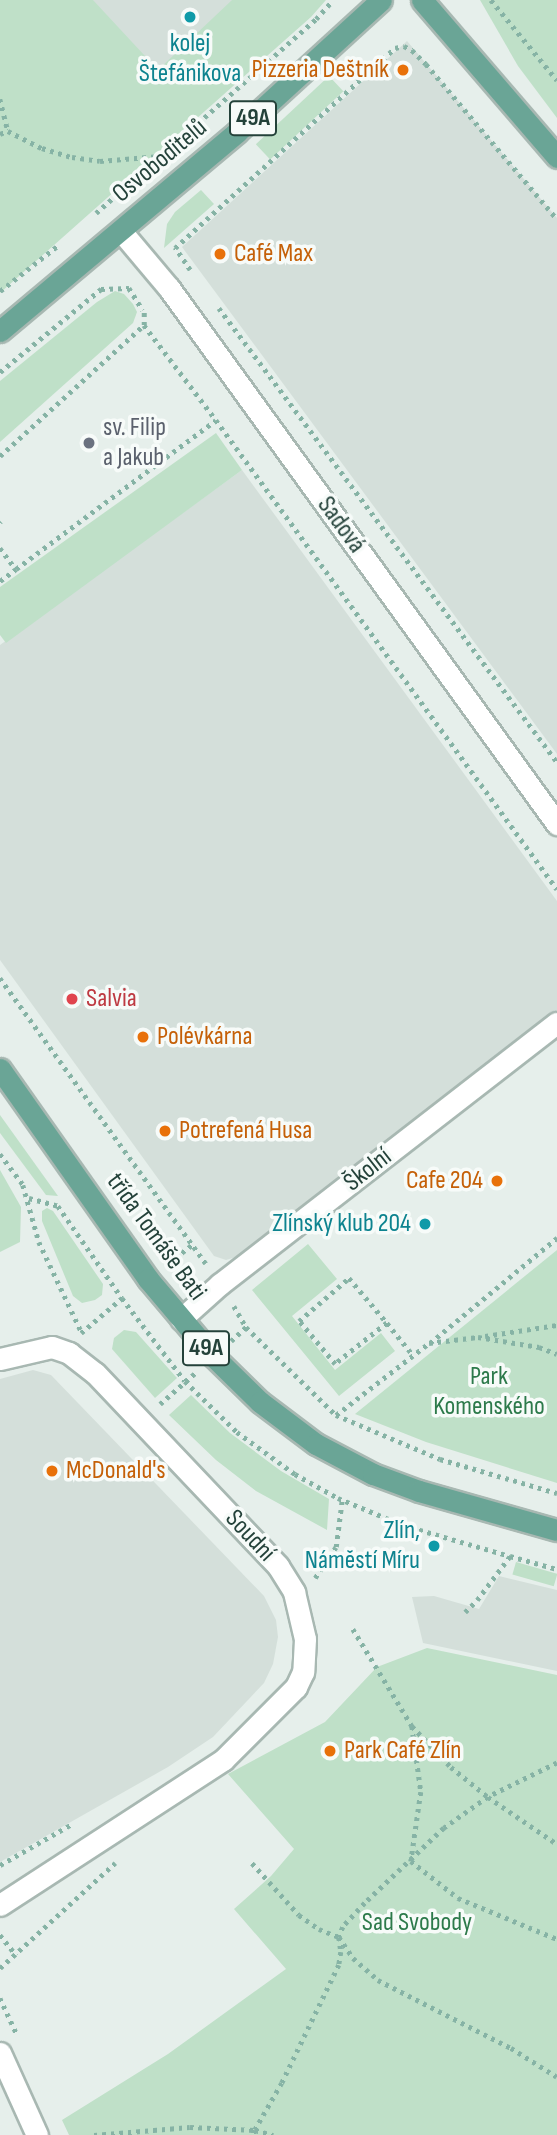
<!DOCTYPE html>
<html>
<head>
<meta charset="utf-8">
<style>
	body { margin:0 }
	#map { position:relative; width:557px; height:2135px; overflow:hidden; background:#e6efeb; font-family:"Sofia Sans Condensed",sans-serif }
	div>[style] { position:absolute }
	.built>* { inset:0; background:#d4dfda }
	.green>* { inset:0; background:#bfe0c8; transform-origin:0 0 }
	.path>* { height:4.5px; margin-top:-2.25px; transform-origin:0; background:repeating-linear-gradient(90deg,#86b3a5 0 3.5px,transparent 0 8.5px) }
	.roads { filter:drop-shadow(2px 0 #a8b8b2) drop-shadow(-2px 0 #a8b8b2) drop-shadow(0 2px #a8b8b2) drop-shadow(0 -2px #a8b8b2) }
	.minor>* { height:21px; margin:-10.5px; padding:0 10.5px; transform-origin:10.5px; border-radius:10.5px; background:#fff }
	.major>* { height:21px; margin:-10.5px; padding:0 10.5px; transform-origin:10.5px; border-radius:10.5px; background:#6aa596 }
	.dots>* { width:19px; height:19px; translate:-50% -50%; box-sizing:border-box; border:4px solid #f7fbf9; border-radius:50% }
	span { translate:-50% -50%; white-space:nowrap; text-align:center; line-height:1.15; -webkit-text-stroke:7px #f7fbf9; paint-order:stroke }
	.shield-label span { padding:2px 5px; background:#f7fbf9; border:2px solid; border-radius:5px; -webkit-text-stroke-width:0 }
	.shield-label { font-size:24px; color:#24423a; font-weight:700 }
	.culture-label { font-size:26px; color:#0d838f }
	.right { translate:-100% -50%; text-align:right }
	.food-label { font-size:26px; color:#c56008 }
	.left { translate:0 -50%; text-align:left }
	.street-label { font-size:26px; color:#24423a }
	.worship-label { font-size:26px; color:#5b616d }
	.health-label { font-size:26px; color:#be3a42 }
	.park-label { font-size:26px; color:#2d7a4b }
</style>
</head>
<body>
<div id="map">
	<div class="built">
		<i style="clip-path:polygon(54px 0,259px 0,160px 103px)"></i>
		<i style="clip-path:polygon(407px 41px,557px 218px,557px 754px,182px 247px)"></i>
		<i style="clip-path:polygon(242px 470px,557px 901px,557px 1012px,239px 1256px,226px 1260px,214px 1256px,0 960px,0 645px)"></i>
		<i style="clip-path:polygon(33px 1370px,51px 1375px,264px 1596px,276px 1620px,278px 1637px,273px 1664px,264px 1683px,213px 1737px,168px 1767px,0 1862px,0 1379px)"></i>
		<i style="clip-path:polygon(499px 1576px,557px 1590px,557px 1671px,423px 1643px,412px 1597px,434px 1596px,479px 1609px)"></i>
	</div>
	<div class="green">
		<i style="clip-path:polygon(0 0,93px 0,158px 70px,232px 0,326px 0,311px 17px,0 293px)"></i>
		<i style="clip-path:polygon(480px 0,557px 0,557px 118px,518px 66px)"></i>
		<i style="left:329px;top:76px;width:21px;height:100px;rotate:47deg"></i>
		<i style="clip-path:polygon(201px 190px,214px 204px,164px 248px,167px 224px,175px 212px)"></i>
		<i style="clip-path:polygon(115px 291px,124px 294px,133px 304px,137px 312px,133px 323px,0 442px,0 381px,97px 302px)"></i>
		<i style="clip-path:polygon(216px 433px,242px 470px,6px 643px,0 635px,0 587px)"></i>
		<i style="clip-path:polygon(0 1115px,58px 1196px,46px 1195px,0 1133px)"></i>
		<i style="clip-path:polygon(0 1170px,21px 1207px,20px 1242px,0 1252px)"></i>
		<i style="clip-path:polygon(47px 1208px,53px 1211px,103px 1284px,102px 1295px,95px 1300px,82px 1303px,73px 1296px,42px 1221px,42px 1211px)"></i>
		<i style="clip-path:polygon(308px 1244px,337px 1279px,292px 1316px,335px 1370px,381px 1333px,395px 1351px,339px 1396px,252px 1290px)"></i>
		<i style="clip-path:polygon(557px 1250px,557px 1483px,426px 1442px,355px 1414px)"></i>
		<i style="clip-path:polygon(124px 1330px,136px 1332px,177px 1378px,155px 1398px,112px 1349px,114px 1338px)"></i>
		<i style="clip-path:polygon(191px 1395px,230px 1433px,281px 1471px,329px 1499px,327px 1530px,256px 1491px,216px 1460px,169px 1415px)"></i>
		<i style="left:516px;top:1562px;width:43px;height:13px;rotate:16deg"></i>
		<i style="clip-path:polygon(427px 1648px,557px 1675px,557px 2135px,69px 2135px,62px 2120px,168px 2054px,286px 1969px,234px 1909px,271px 1876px,294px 1849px,228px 1774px,325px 1722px,377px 1667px)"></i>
	</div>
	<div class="path">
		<i style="left:491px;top:0;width:104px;rotate:50.5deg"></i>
		<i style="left:0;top:99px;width:33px;rotate:76deg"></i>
		<i style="left:0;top:134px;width:9px;rotate:-21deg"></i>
		<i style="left:8px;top:131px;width:38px;rotate:27deg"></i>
		<i style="left:42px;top:148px;width:31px;rotate:17deg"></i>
		<i style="left:72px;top:157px;width:28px;rotate:8deg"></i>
		<i style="left:100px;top:161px;width:60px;rotate:-4.8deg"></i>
		<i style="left:96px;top:213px;width:293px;rotate:-41.4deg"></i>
		<i style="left:316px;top:19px;width:25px;rotate:-48deg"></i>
		<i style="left:190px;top:270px;width:27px;rotate:-124deg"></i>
		<i style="left:175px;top:248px;width:297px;rotate:-42.3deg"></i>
		<i style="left:395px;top:48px;width:9px;rotate:-13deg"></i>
		<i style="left:404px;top:46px;width:9px;rotate:27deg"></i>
		<i style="left:412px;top:50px;width:20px;rotate:45deg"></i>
		<i style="left:426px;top:64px;width:203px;rotate:49.8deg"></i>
		<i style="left:0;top:291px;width:76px;rotate:-38.1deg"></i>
		<i style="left:219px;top:308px;width:566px;rotate:53.33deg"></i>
		<i style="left:144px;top:325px;width:16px;rotate:-90deg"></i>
		<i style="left:0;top:372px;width:131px;rotate:-39.4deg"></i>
		<i style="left:101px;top:289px;width:28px;rotate:-2deg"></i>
		<i style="left:129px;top:288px;width:26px;rotate:58deg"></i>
		<i style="left:0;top:456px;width:195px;rotate:-42.3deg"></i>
		<i style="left:144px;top:325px;width:119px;rotate:52.8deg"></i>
		<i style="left:216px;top:420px;width:580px;rotate:53.98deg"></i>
		<i style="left:0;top:522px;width:1px;rotate:-45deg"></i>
		<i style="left:0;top:548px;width:26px;rotate:53deg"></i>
		<i style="left:16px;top:569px;width:249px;rotate:-36.7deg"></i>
		<i style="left:0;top:581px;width:20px;rotate:-37deg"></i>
		<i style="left:0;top:978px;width:352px;rotate:54.2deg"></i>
		<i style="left:0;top:1154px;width:39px;rotate:53deg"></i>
		<i style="left:23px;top:1185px;width:59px;rotate:74.3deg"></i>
		<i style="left:39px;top:1242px;width:98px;rotate:64.7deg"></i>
		<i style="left:29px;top:1198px;width:30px;rotate:15deg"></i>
		<i style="left:58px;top:1206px;width:112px;rotate:55.2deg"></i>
		<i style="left:122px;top:1298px;width:104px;rotate:52.8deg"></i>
		<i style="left:185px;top:1381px;width:73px;rotate:44.4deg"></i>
		<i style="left:237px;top:1432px;width:72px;rotate:35.9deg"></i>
		<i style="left:295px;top:1474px;width:49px;rotate:29.2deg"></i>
		<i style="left:338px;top:1498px;width:70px;rotate:22.6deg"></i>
		<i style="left:403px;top:1525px;width:111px;rotate:16.2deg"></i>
		<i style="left:168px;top:1263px;width:31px;rotate:-37deg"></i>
		<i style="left:234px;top:1306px;width:24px;rotate:60deg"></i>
		<i style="left:387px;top:1323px;width:66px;rotate:141.7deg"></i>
		<i style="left:335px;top:1364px;width:56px;rotate:-129.9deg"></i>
		<i style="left:299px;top:1321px;width:66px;rotate:-40.7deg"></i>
		<i style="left:349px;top:1278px;width:59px;rotate:49.8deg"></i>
		<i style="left:387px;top:1323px;width:41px;rotate:50.9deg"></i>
		<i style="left:81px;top:1333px;width:54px;rotate:-40.5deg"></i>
		<i style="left:485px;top:1336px;width:73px;rotate:-8.7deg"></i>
		<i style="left:231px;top:1341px;width:21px;rotate:-43deg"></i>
		<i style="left:246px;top:1327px;width:126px;rotate:44.4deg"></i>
		<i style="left:336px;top:1415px;width:118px;rotate:-37.7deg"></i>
		<i style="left:429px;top:1343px;width:49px;rotate:-7deg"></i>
		<i style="left:478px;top:1337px;width:62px;rotate:9.3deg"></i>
		<i style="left:539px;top:1347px;width:19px;rotate:21deg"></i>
		<i style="left:430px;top:1343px;width:165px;rotate:-39.6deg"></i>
		<i style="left:160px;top:1404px;width:47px;rotate:-41.5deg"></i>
		<i style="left:336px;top:1415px;width:113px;rotate:22.9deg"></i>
		<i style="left:440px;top:1459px;width:122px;rotate:16.2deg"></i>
		<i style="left:315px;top:1578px;width:37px;rotate:-56deg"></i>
		<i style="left:336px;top:1547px;width:47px;rotate:-82.7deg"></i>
		<i style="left:465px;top:1612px;width:17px;rotate:-45deg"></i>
		<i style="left:477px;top:1600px;width:55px;rotate:-53.1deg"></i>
		<i style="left:510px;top:1556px;width:49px;rotate:15.5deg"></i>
		<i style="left:353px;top:1629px;width:114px;rotate:58.7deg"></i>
		<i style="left:412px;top:1726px;width:57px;rotate:46.4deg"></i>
		<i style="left:451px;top:1767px;width:48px;rotate:39deg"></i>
		<i style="left:488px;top:1797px;width:83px;rotate:34.3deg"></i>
		<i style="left:412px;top:1726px;width:67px;rotate:82.2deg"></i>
		<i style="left:421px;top:1792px;width:70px;rotate:98.2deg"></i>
		<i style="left:411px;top:1861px;width:60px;rotate:38.2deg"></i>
		<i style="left:458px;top:1898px;width:107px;rotate:22.5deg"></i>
		<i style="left:557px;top:1763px;width:77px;rotate:153.8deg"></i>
		<i style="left:488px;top:1797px;width:54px;rotate:144.8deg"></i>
		<i style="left:444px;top:1828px;width:109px;rotate:136.5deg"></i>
		<i style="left:365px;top:1903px;width:33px;rotate:133deg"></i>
		<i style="left:343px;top:1927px;width:11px;rotate:112deg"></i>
		<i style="left:339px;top:1937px;width:25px;rotate:56deg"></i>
		<i style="left:353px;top:1958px;width:33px;rotate:41deg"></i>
		<i style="left:378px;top:1980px;width:149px;rotate:27.1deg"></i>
		<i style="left:511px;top:2048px;width:54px;rotate:32.2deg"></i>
		<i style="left:252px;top:1863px;width:70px;rotate:47.9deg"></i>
		<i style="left:299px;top:1915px;width:24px;rotate:35deg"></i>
		<i style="left:319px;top:1929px;width:22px;rotate:22deg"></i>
		<i style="left:339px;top:1937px;width:15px;rotate:82deg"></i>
		<i style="left:341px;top:1952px;width:13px;rotate:99deg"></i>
		<i style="left:339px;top:1965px;width:131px;rotate:115.8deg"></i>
		<i style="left:282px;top:2083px;width:54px;rotate:119.9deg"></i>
		<i style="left:255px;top:2130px;width:19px;rotate:16deg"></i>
		<i style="left:0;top:1865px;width:83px;rotate:-29.7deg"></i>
		<i style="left:0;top:1935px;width:26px;rotate:51deg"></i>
		<i style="left:0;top:1968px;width:156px;rotate:-42.4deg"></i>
		<i style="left:0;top:1998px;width:38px;rotate:65deg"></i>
		<i style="left:94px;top:2135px;width:96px;rotate:-4.8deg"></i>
		<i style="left:190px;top:2127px;width:65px;rotate:2.6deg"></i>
		<i style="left:255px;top:2130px;width:5px;rotate:112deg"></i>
	</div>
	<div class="roads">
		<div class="minor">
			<i style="left:121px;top:231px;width:75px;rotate:49.9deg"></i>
			<i style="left:169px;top:288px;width:662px;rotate:54.1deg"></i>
			<i style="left:181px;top:1319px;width:52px;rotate:-41.9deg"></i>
			<i style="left:220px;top:1284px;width:426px;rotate:-37.8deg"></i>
			<i style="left:0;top:1359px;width:53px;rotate:-13deg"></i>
			<i style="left:52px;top:1347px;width:18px;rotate:19deg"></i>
			<i style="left:69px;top:1353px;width:33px;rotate:38deg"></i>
			<i style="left:95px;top:1373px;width:266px;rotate:46.5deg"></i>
			<i style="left:278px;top:1566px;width:31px;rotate:58deg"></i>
			<i style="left:294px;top:1592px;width:48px;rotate:76.8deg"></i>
			<i style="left:305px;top:1639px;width:33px;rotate:93deg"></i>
			<i style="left:303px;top:1672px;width:17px;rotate:115deg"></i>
			<i style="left:296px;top:1687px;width:103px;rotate:135deg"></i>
			<i style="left:223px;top:1760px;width:266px;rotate:147deg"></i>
			<i style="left:0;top:2053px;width:90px;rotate:65.7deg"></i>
		</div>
		<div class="major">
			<i style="left:422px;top:0;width:207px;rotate:49.3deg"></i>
			<i style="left:0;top:331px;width:309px;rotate:-40deg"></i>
			<i style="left:237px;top:132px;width:195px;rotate:-42.5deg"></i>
			<i style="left:0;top:1069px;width:257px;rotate:54.8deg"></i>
			<i style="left:148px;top:1279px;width:102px;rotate:49.8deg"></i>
			<i style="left:214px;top:1357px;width:64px;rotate:44.4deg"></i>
			<i style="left:260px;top:1402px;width:70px;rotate:36.9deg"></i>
			<i style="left:316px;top:1444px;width:64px;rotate:27.8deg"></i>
			<i style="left:373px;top:1474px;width:49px;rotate:20.3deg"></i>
			<i style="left:419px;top:1491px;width:143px;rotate:15.8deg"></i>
		</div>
	</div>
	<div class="dots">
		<i style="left:190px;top:17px;background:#0f9aa8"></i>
		<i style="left:403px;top:70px;background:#e8710a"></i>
		<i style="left:220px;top:254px;background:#e8710a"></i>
		<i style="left:89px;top:443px;background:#6b7280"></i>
		<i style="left:72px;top:999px;background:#e0444e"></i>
		<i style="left:143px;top:1037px;background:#e8710a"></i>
		<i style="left:165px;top:1131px;background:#e8710a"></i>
		<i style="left:497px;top:1181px;background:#e8710a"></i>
		<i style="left:425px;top:1224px;background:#0f9aa8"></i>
		<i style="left:52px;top:1471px;background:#e8710a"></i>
		<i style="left:434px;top:1546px;background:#0f9aa8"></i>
		<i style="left:330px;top:1751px;background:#e8710a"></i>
	</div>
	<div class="shield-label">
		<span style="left:253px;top:118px">49A</span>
		<span style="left:206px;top:1348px">49A</span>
	</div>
	<div class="culture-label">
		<span style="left:190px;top:59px">kolej<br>Štefánikova</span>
		<span class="right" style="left:411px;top:1224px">Zlínský klub 204</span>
		<span class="right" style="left:420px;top:1546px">Zlín,<br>Náměstí Míru</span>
	</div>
	<div class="food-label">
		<span class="right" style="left:389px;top:70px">Pizzeria Deštník</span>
		<span class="left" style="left:234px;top:254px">Café Max</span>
		<span class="left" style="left:157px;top:1037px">Polévkárna</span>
		<span class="left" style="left:179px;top:1131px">Potrefená Husa</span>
		<span class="right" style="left:483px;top:1181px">Cafe 204</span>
		<span class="left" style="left:66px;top:1471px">McDonald's</span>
		<span class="left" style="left:344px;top:1751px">Park Café Zlín</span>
	</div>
	<div class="street-label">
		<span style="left:160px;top:161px;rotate:-40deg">Osvoboditelů</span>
		<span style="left:341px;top:525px;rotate:54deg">Sadová</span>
		<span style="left:368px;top:1170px;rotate:-38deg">Školní</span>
		<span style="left:156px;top:1237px;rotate:54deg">třída Tomáše Bati</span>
		<span style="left:250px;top:1536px;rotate:47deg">Soudní</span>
	</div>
	<div class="worship-label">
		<span class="left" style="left:103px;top:443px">sv. Filip<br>a Jakub</span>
	</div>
	<div class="health-label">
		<span class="left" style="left:86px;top:999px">Salvia</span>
	</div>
	<div class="park-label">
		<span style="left:489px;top:1392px">Park<br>Komenského</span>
		<span style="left:417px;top:1923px">Sad Svobody</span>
	</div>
</div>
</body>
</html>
